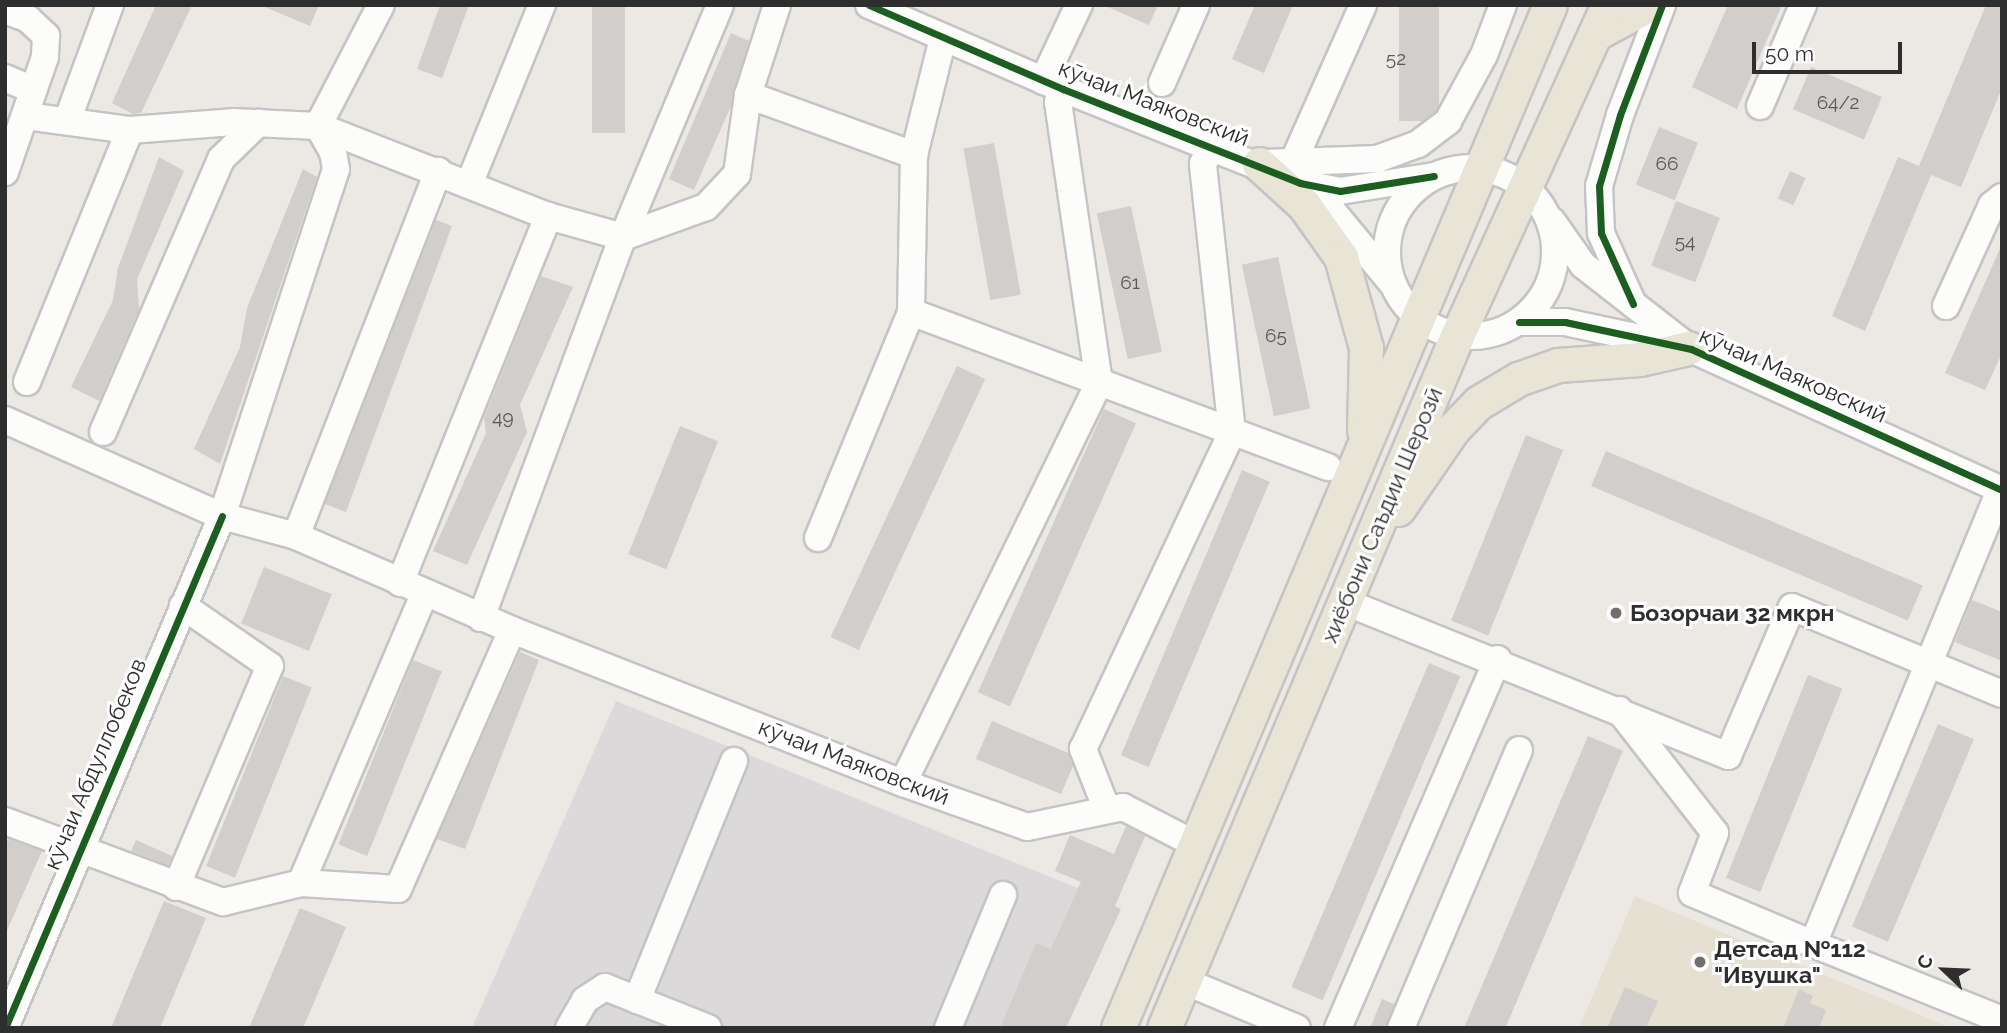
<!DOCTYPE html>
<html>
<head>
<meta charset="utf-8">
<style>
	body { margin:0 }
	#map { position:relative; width:2007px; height:1033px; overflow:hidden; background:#ece8e4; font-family:Raleway,sans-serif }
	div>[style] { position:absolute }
	.industrial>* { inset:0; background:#dcd9db }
	.education>* { inset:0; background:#e6e0d3 }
	.building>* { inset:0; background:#d1cecb; transform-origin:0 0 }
	.roads { filter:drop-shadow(2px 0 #c5c4c5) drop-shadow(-2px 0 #c5c4c5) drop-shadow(0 2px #c5c4c5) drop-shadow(0 -2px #c5c4c5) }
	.minor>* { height:26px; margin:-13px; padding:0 13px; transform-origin:13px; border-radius:13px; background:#fcfcfb }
	.minor>.ring { margin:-13px; padding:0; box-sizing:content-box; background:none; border:26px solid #fcfcfb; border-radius:50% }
	.major>* { height:33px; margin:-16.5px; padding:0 16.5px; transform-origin:16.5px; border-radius:16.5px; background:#e8e4d6 }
	.cycleway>* { height:7px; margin:-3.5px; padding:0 3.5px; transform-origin:3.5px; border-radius:3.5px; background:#1b5e20 }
	.dots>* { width:19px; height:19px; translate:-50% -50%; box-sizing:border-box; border:4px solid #fff; border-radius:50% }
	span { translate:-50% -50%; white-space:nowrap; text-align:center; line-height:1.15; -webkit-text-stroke:6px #fff; paint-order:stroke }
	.number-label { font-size:19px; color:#585857 }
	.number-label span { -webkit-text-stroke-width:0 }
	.street-label { font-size:23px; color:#2e2e2e }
	.poi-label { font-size:23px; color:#2e2e2e; font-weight:700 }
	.left { translate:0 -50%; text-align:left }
	.frame { position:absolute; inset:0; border:7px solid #2e2e2e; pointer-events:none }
	.north { position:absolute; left:1909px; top:935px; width:70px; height:70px; -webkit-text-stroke:5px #fff; paint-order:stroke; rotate:293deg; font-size:19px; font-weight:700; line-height:28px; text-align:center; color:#2e2e2e }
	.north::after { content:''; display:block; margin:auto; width:24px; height:32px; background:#2e2e2e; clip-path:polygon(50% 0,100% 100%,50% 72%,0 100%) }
	.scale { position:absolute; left:1752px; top:42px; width:150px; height:32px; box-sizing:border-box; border:4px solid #2e2e2e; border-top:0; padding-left:9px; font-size:21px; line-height:24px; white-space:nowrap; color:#2e2e2e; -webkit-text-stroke:5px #fff; paint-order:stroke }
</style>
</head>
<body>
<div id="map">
	<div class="industrial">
		<i style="clip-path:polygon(616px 701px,1112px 902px,1060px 1028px,472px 1028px)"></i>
	</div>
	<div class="education">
		<i style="clip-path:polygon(1635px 896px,1952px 1028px,1579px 1028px)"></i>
	</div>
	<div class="building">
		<i style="clip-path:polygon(156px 5px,192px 5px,141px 113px,133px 114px,112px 103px)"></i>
		<i style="clip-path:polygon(260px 5px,319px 5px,310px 26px)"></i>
		<i style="clip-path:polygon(440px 5px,469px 5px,442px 78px,417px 69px)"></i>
		<i style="left:592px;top:5px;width:33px;height:128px"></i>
		<i style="clip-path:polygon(1103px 5px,1158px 5px,1149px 25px)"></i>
		<i style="clip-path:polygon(1255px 5px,1293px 5px,1264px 73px,1232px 59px)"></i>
		<i style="left:1399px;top:5px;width:40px;height:116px"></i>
		<i style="clip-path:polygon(1728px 5px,1782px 5px,1737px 109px,1692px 87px)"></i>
		<i style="clip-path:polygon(1986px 5px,2002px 5px,2002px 88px,1961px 187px,1931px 175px,1865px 331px,1832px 316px,1898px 157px,1919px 166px)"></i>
		<i style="clip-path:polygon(731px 33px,749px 41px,731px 106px,694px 190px,669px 179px)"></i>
		<i style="left:1811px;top:67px;width:77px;height:46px;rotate:23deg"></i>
		<i style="left:1659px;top:127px;width:42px;height:62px;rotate:22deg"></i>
		<i style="left:994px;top:143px;width:154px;height:31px;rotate:80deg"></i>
		<i style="clip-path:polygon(159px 157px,184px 171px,137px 279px,139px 309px,99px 401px,71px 387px,113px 300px,118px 268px)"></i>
		<i style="clip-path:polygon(303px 169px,317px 177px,220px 464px,194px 449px,240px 347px,247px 308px)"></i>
		<i style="left:1790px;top:171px;width:17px;height:30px;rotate:24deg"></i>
		<i style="left:1676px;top:201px;width:47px;height:69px;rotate:21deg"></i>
		<i style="left:1131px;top:206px;width:149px;height:35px;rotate:78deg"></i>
		<i style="clip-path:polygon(436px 220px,452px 226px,346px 512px,325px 504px)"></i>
		<i style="clip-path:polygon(2002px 244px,2002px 353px,1985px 390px,1945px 373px)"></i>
		<i style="left:1278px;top:257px;width:155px;height:37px;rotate:78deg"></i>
		<i style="clip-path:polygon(541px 276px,573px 287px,520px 405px,527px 432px,467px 565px,433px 551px,486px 433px,484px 418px)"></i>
		<i style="left:957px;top:366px;width:31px;height:299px;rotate:25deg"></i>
		<i style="left:1104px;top:409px;width:35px;height:310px;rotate:24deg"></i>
		<i style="left:680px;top:426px;width:41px;height:138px;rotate:22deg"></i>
		<i style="left:1526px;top:435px;width:40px;height:200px;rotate:22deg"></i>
		<i style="left:1606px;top:451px;width:344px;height:38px;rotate:23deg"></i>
		<i style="left:1242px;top:470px;width:30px;height:310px;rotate:23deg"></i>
		<i style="left:264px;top:567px;width:73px;height:61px;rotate:22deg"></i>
		<i style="clip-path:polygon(1972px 600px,2002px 612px,2002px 661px,1955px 642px)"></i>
		<i style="clip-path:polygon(520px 652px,539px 660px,465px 849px,437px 839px)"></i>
		<i style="left:413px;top:660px;width:31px;height:199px;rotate:22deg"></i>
		<i style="left:1429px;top:663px;width:34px;height:352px;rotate:23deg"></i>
		<i style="left:1808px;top:675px;width:37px;height:219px;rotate:22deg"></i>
		<i style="left:283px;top:676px;width:31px;height:205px;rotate:22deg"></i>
		<i style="clip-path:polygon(992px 721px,1068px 753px,1073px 766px,1061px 794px,976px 759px)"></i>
		<i style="left:1938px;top:724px;width:39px;height:220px;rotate:23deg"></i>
		<i style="left:1588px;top:736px;width:38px;height:317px;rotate:23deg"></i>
		<i style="clip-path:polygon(1126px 826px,1145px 836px,1115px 906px,1121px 909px,1066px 1028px,1000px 1028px,1036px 943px,1051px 949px,1081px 882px,1055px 871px,1070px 835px,1114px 854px)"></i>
		<i style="clip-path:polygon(8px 839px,42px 851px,5px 935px,5px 844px)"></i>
		<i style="clip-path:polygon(136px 840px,172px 856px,168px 865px,131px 851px)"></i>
		<i style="clip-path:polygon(164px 901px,206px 918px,160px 1028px,111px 1028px)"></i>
		<i style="clip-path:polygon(300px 908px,346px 927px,303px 1028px,249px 1028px)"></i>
		<i style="clip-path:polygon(1625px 987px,1658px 1001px,1646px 1028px,1607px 1028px)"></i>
		<i style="clip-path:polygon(1799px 989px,1813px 996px,1810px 1003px,1826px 1010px,1819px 1028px,1783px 1028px)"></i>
		<i style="clip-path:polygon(1382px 999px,1394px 1004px,1386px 1028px,1370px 1028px)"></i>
	</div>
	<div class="roads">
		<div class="minor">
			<i style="left:869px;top:5px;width:211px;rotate:23.4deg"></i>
			<i style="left:1063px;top:89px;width:255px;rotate:21.6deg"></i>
			<i style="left:1300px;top:183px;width:41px;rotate:11.3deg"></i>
			<i style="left:1340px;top:191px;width:95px;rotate:-9.1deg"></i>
			<i style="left:5px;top:10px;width:25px;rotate:21deg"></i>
			<i style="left:28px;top:19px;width:25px;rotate:43deg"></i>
			<i style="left:46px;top:36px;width:21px;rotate:93deg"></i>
			<i style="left:45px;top:57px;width:122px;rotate:109.2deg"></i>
			<i style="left:5px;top:78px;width:30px;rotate:23deg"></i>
			<i style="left:1043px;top:81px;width:84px;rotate:-64.7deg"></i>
			<i style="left:1162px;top:83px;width:85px;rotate:-66.4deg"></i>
			<i style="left:748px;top:95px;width:177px;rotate:19.9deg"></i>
			<i style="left:1760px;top:106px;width:110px;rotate:-66.9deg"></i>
			<i style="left:26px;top:116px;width:105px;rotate:7.7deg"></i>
			<i style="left:130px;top:130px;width:103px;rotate:-4.4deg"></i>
			<i style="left:233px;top:122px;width:85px;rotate:2.7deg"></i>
			<i style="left:318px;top:126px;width:247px;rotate:21.4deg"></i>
			<i style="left:548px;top:216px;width:78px;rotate:15.6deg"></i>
			<i style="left:623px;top:237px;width:88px;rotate:-19.9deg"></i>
			<i style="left:706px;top:207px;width:45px;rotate:-46.8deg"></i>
			<i style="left:737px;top:174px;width:80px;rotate:-82.1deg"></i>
			<i style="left:748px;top:95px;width:95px;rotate:-72.1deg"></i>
			<i style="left:67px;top:121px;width:124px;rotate:-69.7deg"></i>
			<i style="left:1264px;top:163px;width:113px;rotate:-2deg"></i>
			<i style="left:1377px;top:159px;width:44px;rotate:-20.1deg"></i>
			<i style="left:1418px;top:144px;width:38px;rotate:-37deg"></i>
			<i style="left:1448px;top:121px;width:75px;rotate:-61.4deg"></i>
			<i style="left:1484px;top:55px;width:53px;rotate:-69.2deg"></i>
			<i class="ring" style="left:1387px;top:168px;width:142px;height:142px"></i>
			<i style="left:1287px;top:176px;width:187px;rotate:-66deg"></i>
			<i style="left:470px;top:182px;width:191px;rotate:-67.9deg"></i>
			<i style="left:1304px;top:186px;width:34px;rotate:40deg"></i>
			<i style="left:1330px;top:208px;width:96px;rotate:50.5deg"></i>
			<i style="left:1552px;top:221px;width:54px;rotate:54.8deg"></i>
			<i style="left:1583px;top:265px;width:128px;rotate:38deg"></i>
			<i style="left:1633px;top:304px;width:78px;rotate:-114.3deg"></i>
			<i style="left:1601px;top:233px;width:47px;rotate:-92.4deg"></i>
			<i style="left:1599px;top:186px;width:74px;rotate:-73.5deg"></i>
			<i style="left:1620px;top:115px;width:118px;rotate:-69.1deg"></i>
			<i style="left:1946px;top:306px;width:111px;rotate:-65.5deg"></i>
			<i style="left:1992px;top:205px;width:13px;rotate:-39deg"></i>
			<i style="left:911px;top:312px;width:445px;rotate:20.4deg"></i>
			<i style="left:1519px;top:322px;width:46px"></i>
			<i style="left:1565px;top:322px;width:129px;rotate:12.1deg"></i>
			<i style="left:1691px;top:349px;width:341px;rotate:24.4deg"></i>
			<i style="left:27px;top:382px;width:272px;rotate:-67.8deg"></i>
			<i style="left:5px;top:420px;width:237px;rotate:23.9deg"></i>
			<i style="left:222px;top:516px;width:77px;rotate:15.1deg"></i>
			<i style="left:296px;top:536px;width:236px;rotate:23.5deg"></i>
			<i style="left:512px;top:630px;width:420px;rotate:21.4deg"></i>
			<i style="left:903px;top:783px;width:132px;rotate:19.5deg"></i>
			<i style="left:1027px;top:827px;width:98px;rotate:-11.8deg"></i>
			<i style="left:1123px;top:807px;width:83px;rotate:27.2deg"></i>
			<i style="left:103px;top:432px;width:297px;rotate:-66.6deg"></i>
			<i style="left:221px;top:159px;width:52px;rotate:-44.2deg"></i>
			<i style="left:296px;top:536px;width:392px;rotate:-68.7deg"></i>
			<i style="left:818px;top:538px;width:244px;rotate:-67.6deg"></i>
			<i style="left:911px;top:312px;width:157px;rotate:-88.9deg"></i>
			<i style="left:914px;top:155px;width:121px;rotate:-76.1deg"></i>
			<i style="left:400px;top:583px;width:396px;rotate:-68deg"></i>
			<i style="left:1345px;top:602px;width:413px;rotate:21.9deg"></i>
			<i style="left:1728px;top:756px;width:162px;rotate:-66.8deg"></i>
			<i style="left:1792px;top:607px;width:227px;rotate:22.5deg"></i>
			<i style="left:481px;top:618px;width:407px;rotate:-69.6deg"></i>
			<i style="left:623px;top:237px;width:251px;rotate:-67.3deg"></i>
			<i style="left:1619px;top:710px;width:156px;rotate:52deg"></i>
			<i style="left:1715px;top:833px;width:64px;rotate:111deg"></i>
			<i style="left:1692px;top:893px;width:131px;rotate:22.9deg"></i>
			<i style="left:1813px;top:944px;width:492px;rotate:-67.6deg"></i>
			<i style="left:903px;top:783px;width:445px;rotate:-63.9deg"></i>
			<i style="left:1099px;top:383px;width:284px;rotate:-98.3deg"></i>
			<i style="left:1058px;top:102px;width:14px;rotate:-69deg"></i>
			<i style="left:1107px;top:810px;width:66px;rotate:-111.5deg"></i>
			<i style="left:1083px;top:749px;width:350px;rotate:-64.8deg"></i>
			<i style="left:1232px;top:432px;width:270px;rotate:-96.2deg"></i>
			<i style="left:1203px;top:164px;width:21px;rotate:-65deg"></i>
			<i style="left:5px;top:821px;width:233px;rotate:20.4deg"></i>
			<i style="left:223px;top:902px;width:80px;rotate:-13.7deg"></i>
			<i style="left:301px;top:883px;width:97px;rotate:3.5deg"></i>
			<i style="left:398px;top:889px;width:283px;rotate:-66.2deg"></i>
			<i style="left:301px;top:883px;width:314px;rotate:-66.9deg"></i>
			<i style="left:176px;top:887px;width:240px;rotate:-67deg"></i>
			<i style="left:270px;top:666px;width:106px;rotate:-145.4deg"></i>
			<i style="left:1813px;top:944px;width:204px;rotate:21.9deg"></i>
			<i style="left:1184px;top:981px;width:122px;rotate:22.6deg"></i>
			<i style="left:637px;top:1000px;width:258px;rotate:-67.9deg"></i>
			<i style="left:5px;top:1028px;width:556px;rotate:-67.03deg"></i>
			<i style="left:222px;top:516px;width:365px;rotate:-71.8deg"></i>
			<i style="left:336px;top:169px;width:17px;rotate:-100deg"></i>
			<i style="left:333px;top:152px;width:30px;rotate:-120deg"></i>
			<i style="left:318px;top:126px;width:136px;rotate:-62.5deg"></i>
			<i style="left:569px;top:1028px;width:32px;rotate:-60deg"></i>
			<i style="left:585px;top:1000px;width:24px;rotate:-33deg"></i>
			<i style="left:605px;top:987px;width:111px;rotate:21.7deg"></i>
			<i style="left:948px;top:1028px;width:144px;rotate:-67.5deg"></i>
			<i style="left:1338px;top:1028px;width:402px;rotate:-66.6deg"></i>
			<i style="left:1401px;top:1028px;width:302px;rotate:-67deg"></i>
		</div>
		<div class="major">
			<i style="left:1595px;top:34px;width:60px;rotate:-28.7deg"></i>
			<i style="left:1259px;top:164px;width:61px;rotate:42.3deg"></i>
			<i style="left:1304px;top:205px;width:64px;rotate:54.6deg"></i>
			<i style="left:1341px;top:257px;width:94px;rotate:74.6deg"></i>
			<i style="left:1366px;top:348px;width:82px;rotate:91.4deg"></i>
			<i style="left:1398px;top:509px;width:97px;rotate:-55.5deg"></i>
			<i style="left:1453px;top:429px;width:36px;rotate:-46deg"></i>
			<i style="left:1478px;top:403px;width:47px;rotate:-31deg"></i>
			<i style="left:1518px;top:379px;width:42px;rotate:-19.3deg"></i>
			<i style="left:1558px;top:365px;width:82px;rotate:-4.2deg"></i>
			<i style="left:1640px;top:359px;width:49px;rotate:-12.9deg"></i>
			<i style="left:1118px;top:1028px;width:1110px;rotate:-67.11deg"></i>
			<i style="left:1164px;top:1028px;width:751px;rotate:-67.05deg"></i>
			<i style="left:1457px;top:336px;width:364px;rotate:-65.5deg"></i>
		</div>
	</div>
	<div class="cycleway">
		<i style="left:869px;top:5px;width:211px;rotate:23.4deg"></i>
		<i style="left:1063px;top:89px;width:255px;rotate:21.6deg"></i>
		<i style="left:1300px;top:183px;width:41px;rotate:11.3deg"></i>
		<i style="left:1340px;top:191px;width:95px;rotate:-9.1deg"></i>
		<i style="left:1633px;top:304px;width:78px;rotate:-114.3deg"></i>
		<i style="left:1601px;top:233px;width:47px;rotate:-92.4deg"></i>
		<i style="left:1599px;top:186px;width:74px;rotate:-73.5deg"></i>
		<i style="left:1620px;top:115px;width:118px;rotate:-69.1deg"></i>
		<i style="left:1519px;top:322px;width:46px"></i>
		<i style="left:1565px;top:322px;width:129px;rotate:12.1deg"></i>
		<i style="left:1691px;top:349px;width:341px;rotate:24.4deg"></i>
		<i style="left:5px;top:1028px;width:556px;rotate:-67.03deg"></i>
	</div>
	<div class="dots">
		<i style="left:1616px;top:613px;background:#706f6e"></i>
		<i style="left:1700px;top:962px;background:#706f6e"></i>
	</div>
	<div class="number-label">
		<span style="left:1396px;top:59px">52</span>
		<span style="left:1838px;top:103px">64/2</span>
		<span style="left:1667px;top:164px">66</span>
		<span style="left:1685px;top:242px">54</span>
		<span style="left:1130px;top:283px">61</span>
		<span style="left:1276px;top:336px">65</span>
		<span style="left:503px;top:418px">49</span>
	</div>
	<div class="street-label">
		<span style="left:1154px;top:103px;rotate:21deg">кӯчаи Маяковский</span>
		<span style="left:1793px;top:375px;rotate:24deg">кӯчаи Маяковский</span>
		<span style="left:1382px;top:515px;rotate:-67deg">хиёбони Саъдии Шерозӣ</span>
		<span style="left:854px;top:762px;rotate:21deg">кӯчаи Маяковский</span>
		<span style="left:95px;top:764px;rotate:-67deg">кӯчаи Абдуллобеков</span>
	</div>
	<div class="poi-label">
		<span class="left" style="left:1630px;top:613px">Бозорчаи 32 мкрн</span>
		<span class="left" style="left:1714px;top:962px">Детсад №112<br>"Ивушка"</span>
	</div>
	<div class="frame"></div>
	<div class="north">С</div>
	<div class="scale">50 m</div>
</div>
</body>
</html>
